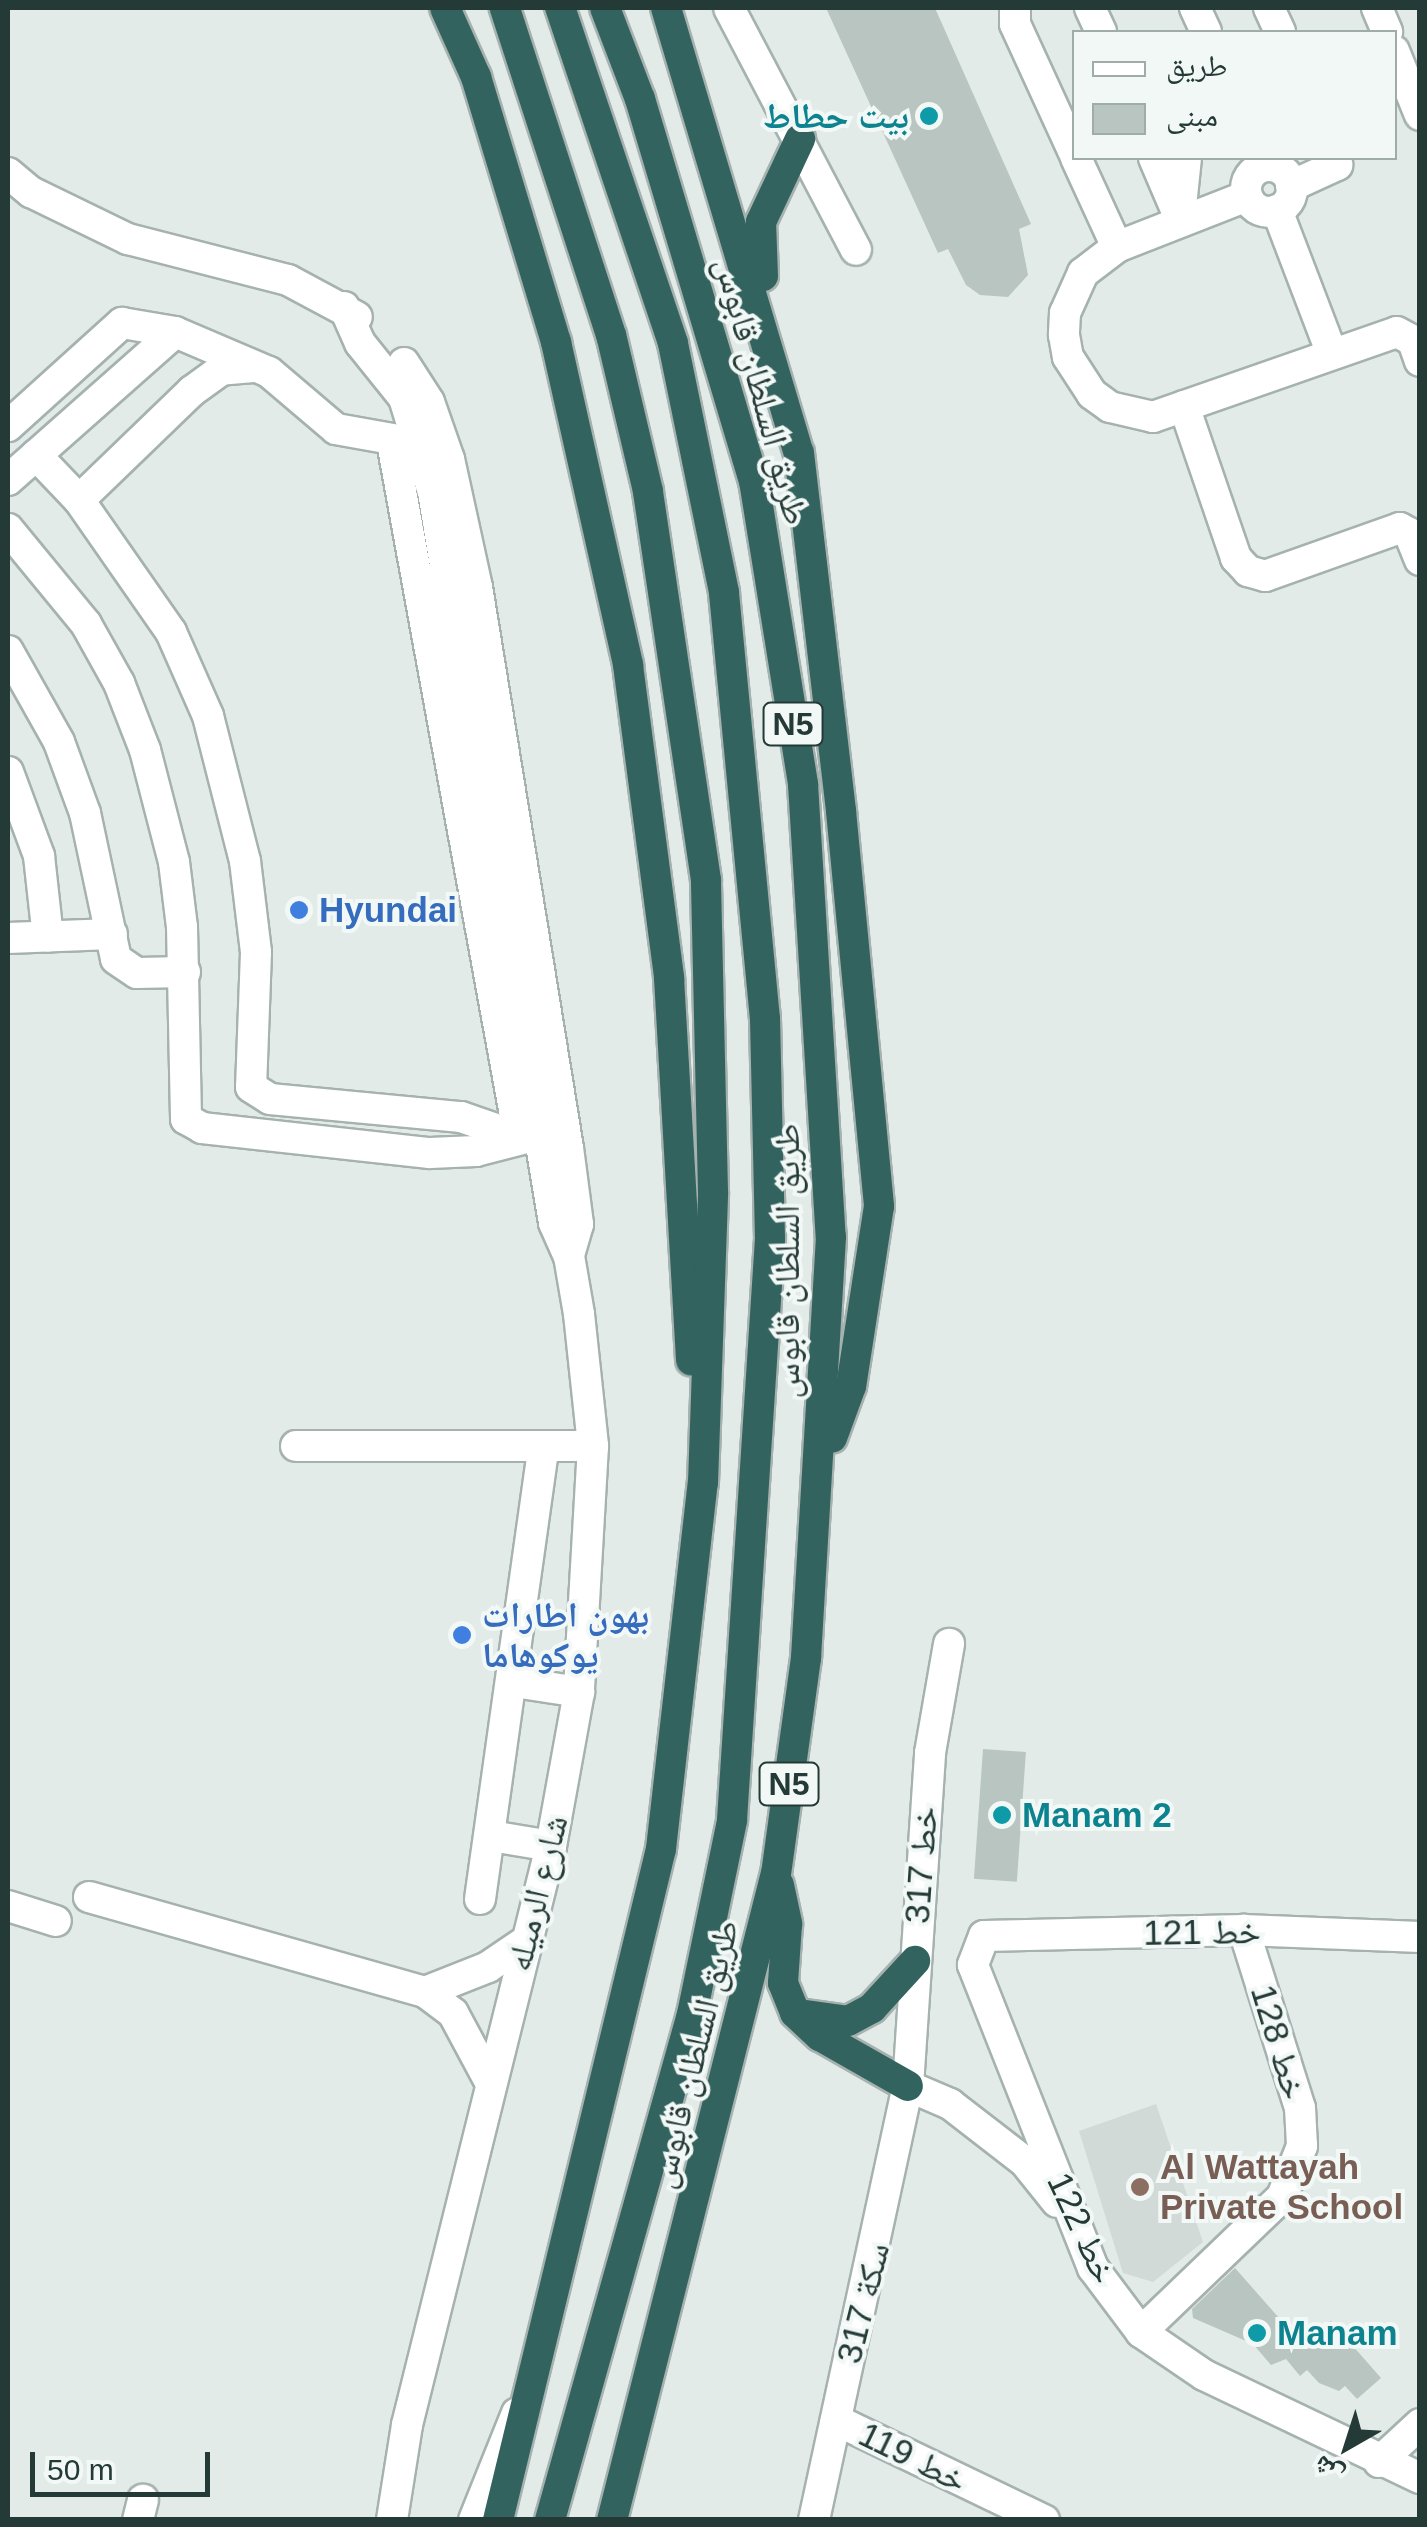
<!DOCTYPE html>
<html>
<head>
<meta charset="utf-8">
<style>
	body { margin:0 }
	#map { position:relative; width:1427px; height:2527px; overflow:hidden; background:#e2ebe8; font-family:Helvetica,"Noto Naskh Arabic",sans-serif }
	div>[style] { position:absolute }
	.built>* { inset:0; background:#d1dad7 }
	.building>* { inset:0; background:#b8c5c1; transform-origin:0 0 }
	.roads { filter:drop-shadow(2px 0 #a5b2af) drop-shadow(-2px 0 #a5b2af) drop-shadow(0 2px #a5b2af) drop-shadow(0 -2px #a5b2af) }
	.minor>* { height:30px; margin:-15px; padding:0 15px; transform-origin:15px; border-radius:15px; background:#fff }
	.minor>.ring { margin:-15px; padding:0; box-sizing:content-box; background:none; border:30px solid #fff; border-radius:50% }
	.highway>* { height:30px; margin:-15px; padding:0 15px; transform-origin:15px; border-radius:15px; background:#33635e }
	.dots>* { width:28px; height:28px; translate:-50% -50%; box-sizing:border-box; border:5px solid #f2f8f6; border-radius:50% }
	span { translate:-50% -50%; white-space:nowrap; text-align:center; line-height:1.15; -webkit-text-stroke:8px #f2f8f6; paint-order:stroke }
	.shield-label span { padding:2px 8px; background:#f2f8f6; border:2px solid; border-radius:8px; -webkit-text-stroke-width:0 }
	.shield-label { font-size:32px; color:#243a36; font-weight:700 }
	.culture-label { font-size:35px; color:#0d838f; font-weight:700 }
	.right { translate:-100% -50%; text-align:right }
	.left { translate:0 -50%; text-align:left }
	.street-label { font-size:35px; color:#243a36 }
	.shop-label { font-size:35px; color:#366cbe; font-weight:700 }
	.education-label { font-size:35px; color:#785e54; font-weight:700 }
	.frame { position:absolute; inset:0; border:10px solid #243a36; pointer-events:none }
	.legend { position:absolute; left:1072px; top:30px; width:325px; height:130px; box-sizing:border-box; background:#f2f8f6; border:2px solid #a0aca9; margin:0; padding:12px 18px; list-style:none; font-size:30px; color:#243a36 }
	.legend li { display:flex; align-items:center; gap:20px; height:50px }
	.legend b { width:50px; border:2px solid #a0aca9 }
	.north { position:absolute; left:1297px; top:2397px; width:100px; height:100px; -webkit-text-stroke:8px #f2f8f6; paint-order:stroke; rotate:219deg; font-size:28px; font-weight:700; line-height:40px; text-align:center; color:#243a36 }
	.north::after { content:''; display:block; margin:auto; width:35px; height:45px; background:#243a36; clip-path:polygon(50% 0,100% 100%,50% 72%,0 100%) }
	.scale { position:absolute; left:30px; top:2452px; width:180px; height:45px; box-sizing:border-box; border:5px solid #243a36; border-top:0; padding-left:12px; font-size:30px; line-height:35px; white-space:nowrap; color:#243a36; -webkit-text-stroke:8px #f2f8f6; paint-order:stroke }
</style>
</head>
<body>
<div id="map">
	<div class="built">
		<i style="clip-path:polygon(1156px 2104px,1203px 2242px,1153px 2282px,1123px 2273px,1079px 2131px)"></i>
	</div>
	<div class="building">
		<i style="clip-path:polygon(826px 8px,935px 8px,1031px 224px,1019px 229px,1028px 275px,1008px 297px,980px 295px,966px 285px,948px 249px,938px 253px)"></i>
		<i style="left:983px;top:1749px;width:43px;height:130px;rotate:4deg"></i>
		<i style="clip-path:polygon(1235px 2268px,1303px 2345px,1331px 2321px,1381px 2378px,1357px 2399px,1345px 2386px,1339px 2391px,1319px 2383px,1307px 2370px,1300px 2376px,1286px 2359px,1271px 2365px,1253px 2344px,1193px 2318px,1192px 2309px)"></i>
	</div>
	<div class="roads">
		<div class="minor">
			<i style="left:729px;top:8px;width:273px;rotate:62.3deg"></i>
			<i style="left:1015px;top:8px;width:16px;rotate:90deg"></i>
			<i style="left:1015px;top:24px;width:142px;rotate:65.4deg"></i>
			<i style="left:1090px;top:8px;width:26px;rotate:65deg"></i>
			<i style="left:1195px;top:8px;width:26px;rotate:65deg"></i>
			<i style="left:1269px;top:8px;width:26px;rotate:65deg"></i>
			<i style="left:1377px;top:8px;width:26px;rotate:67deg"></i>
			<i style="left:1394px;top:51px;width:69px;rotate:67.9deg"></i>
			<i style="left:1076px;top:158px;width:98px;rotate:65.3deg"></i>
			<i style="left:1154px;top:158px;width:66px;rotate:66.9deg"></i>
			<i class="ring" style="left:1246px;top:166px;width:16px;height:16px"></i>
			<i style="left:8px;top:173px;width:30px;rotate:40deg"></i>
			<i style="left:31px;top:192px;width:108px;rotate:25.9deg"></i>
			<i style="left:128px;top:239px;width:165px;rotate:14.4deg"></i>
			<i style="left:288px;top:280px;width:78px;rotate:28.2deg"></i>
			<i style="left:1291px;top:186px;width:51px;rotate:-24.5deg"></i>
			<i style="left:1337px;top:165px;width:8px;rotate:-120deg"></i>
			<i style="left:1247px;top:196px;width:140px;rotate:158.6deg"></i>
			<i style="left:1117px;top:247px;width:43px;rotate:142.6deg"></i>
			<i style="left:1083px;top:273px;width:44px;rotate:114.2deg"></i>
			<i style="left:1065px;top:313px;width:22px;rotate:93deg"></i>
			<i style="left:1064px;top:335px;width:22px;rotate:80deg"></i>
			<i style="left:1068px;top:357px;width:44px;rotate:57deg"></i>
			<i style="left:1092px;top:394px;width:22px;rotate:36deg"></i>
			<i style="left:1110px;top:407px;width:44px;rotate:13.1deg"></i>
			<i style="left:1153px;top:417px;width:258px;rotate:-19.2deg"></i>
			<i style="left:1397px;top:332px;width:18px;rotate:29deg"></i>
			<i style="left:1413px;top:341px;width:21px;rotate:71deg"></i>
			<i style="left:1277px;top:210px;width:154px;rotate:69.1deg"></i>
			<i style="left:1180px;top:216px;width:58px;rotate:-84.1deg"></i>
			<i style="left:344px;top:307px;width:39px;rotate:66deg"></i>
			<i style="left:360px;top:343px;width:70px;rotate:51.3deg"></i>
			<i style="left:404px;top:398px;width:98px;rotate:72.9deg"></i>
			<i style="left:433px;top:492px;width:741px;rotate:80.6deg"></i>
			<i style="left:554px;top:1223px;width:36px;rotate:66deg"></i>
			<i style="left:569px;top:1256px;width:59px;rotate:80.2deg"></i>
			<i style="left:579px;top:1314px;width:133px;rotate:83.9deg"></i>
			<i style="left:593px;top:1446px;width:246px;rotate:93.3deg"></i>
			<i style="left:579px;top:1692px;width:157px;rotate:100.3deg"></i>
			<i style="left:551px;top:1846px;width:597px;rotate:103.97deg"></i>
			<i style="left:407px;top:2425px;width:96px;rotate:99deg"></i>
			<i style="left:404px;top:363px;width:46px;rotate:57.3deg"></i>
			<i style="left:429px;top:402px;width:60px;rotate:70.7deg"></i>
			<i style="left:449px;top:459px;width:131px;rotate:77.7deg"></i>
			<i style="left:477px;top:587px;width:568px;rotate:80.79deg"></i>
			<i style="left:568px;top:1148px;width:77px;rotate:82.5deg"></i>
			<i style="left:578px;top:1224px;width:33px;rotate:106deg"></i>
			<i style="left:253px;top:367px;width:32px;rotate:175deg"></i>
			<i style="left:221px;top:370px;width:36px;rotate:144deg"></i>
			<i style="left:192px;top:391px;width:157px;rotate:136deg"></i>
			<i style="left:79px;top:500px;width:161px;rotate:55.1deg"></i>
			<i style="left:171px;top:632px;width:92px;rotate:66.2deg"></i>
			<i style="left:208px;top:716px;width:150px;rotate:75.7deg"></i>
			<i style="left:245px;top:861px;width:92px;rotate:83.1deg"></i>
			<i style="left:256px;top:952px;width:135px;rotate:92.1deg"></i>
			<i style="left:251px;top:1087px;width:22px;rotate:32deg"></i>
			<i style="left:270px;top:1099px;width:192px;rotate:5.4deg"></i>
			<i style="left:461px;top:1117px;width:61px;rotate:19deg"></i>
			<i style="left:1184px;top:406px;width:161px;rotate:71.1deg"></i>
			<i style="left:1236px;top:558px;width:18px;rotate:47deg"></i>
			<i style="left:1248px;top:571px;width:18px;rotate:16deg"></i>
			<i style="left:1265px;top:576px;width:143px;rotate:-19.6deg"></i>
			<i style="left:1400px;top:528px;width:10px;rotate:29deg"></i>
			<i style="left:1409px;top:533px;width:29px;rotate:68deg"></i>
			<i style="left:8px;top:426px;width:154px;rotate:-42.1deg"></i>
			<i style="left:122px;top:323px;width:54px;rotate:9.6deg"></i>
			<i style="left:392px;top:442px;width:707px;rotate:79.64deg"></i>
			<i style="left:36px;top:455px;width:62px;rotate:46.3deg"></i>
			<i style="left:8px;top:480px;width:223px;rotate:-41.5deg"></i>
			<i style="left:175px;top:332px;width:102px;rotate:23.1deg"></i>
			<i style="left:269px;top:372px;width:88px;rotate:40.4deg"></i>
			<i style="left:336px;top:429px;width:74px;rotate:10.1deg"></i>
			<i style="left:8px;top:529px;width:123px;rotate:50.6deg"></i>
			<i style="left:86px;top:624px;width:68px;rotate:60.8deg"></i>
			<i style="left:119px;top:683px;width:72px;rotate:68.8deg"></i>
			<i style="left:145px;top:750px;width:116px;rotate:75.5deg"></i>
			<i style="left:174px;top:862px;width:65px;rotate:83deg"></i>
			<i style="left:182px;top:927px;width:192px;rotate:88.8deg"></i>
			<i style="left:186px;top:1119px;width:18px;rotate:29deg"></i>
			<i style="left:202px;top:1128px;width:229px;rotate:6.3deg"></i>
			<i style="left:430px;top:1153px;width:46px;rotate:-2.5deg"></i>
			<i style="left:476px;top:1151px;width:56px;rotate:-14.5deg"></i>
			<i style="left:8px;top:651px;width:104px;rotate:60.7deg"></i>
			<i style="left:59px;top:742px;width:76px;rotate:69.9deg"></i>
			<i style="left:85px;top:813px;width:149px;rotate:78deg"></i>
			<i style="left:116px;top:959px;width:25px;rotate:34deg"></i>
			<i style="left:137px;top:973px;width:48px;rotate:-1.2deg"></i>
			<i style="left:8px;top:772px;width:90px;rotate:69.7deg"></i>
			<i style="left:39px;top:856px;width:81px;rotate:83.7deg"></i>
			<i style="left:8px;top:938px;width:104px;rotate:-2.2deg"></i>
			<i style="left:296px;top:1446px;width:297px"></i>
			<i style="left:514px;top:1682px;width:66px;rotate:8.7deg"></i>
			<i style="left:491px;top:1836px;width:61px;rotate:9.5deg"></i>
			<i style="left:89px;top:1897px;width:349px;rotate:15.8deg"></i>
			<i style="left:425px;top:1992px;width:35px;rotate:37deg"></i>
			<i style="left:453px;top:2013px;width:78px;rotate:61.8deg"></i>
			<i style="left:480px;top:1899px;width:457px;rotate:-82deg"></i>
			<i style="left:8px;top:1906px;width:50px;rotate:17.4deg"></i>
			<i style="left:1420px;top:1937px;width:176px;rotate:-177.7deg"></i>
			<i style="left:1244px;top:1930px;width:260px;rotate:178.7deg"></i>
			<i style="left:984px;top:1936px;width:31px;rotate:111deg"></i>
			<i style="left:973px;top:1965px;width:326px;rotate:68.4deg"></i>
			<i style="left:1093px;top:2268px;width:80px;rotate:53.1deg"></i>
			<i style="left:1141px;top:2332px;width:76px;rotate:34.3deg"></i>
			<i style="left:1204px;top:2375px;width:239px;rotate:25.5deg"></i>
			<i style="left:425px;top:1992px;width:68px;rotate:-21.6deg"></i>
			<i style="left:488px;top:1967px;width:46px;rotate:-34.4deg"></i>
			<i style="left:908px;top:2086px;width:46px;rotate:23.2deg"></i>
			<i style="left:950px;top:2104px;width:95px;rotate:37.7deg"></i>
			<i style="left:1025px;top:2162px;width:51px;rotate:51.3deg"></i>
			<i style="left:1141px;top:2332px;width:195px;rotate:-43.8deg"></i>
			<i style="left:1282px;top:2197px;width:55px;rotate:-68.6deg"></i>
			<i style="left:1302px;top:2146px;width:38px;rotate:-93deg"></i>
			<i style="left:1300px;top:2108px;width:187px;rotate:-107.5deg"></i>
			<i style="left:836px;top:2420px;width:231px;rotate:25.7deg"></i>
			<i style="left:1379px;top:2462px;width:56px;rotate:-42.8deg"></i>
			<i style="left:138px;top:2520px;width:21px;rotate:-76deg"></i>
			<i style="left:474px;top:2520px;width:115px;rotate:-68.1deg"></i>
			<i style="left:814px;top:2520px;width:444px;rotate:-77.8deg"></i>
			<i style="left:908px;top:2086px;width:334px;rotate:-86.2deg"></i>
			<i style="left:930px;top:1753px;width:111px;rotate:-80.1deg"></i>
		</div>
		<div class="highway">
			<i style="left:445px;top:8px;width:76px;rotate:65.8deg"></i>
			<i style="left:476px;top:77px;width:277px;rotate:73.2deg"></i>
			<i style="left:556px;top:342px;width:331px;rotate:77.4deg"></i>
			<i style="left:628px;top:665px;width:316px;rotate:82.5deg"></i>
			<i style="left:669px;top:978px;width:383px;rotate:86.7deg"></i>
			<i style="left:605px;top:8px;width:97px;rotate:69deg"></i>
			<i style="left:640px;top:99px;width:399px;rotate:73.4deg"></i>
			<i style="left:754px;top:481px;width:307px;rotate:80.8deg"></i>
			<i style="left:803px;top:784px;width:454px;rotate:86.5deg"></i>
			<i style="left:831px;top:1237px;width:422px;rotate:93.4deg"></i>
			<i style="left:806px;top:1658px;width:217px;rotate:97.9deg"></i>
			<i style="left:776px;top:1873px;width:667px;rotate:104.22deg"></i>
			<i style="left:666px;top:8px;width:464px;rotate:73.4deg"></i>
			<i style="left:799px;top:453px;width:360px;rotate:83.3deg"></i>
			<i style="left:841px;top:811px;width:397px;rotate:84.5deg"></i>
			<i style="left:879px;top:1206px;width:182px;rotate:98.8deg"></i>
			<i style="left:851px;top:1386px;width:55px;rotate:110.1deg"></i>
			<i style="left:763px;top:276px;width:54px;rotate:-92.1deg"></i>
			<i style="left:761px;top:222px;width:92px;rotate:-64.8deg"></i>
			<i style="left:779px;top:1885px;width:40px;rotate:78deg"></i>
			<i style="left:787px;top:1924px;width:59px;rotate:93.9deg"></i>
			<i style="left:783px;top:1983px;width:32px;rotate:68deg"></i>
			<i style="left:795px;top:2013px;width:34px;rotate:43deg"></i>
			<i style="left:820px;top:2036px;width:101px;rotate:29.6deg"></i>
			<i style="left:799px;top:2014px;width:49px;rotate:8.1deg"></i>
			<i style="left:848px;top:2021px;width:27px;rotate:-28deg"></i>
			<i style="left:872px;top:2008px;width:64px;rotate:-47.5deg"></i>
			<i style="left:498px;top:2520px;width:691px;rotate:-76.35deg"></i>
			<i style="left:661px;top:1849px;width:368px;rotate:-83.5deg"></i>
			<i style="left:703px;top:1483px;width:291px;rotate:-88deg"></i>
			<i style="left:713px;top:1192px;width:312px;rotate:-91.3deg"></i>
			<i style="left:706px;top:880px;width:393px;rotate:-98.5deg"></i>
			<i style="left:648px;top:491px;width:160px;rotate:-103.3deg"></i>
			<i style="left:611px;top:335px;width:344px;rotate:-108deg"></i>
			<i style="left:550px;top:2520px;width:526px;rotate:-74.32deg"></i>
			<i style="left:692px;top:2014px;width:198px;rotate:-78.3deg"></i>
			<i style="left:732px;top:1820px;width:582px;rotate:-86.26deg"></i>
			<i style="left:770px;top:1239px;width:220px;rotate:-91.3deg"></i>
			<i style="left:765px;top:1019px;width:429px;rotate:-95.5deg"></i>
			<i style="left:724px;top:592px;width:254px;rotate:-101.6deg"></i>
			<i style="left:673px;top:343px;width:354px;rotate:-108.6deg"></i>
		</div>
	</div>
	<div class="dots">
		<i style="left:929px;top:116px;background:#0f9aa8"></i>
		<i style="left:299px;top:910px;background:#3f7fe0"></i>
		<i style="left:462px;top:1635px;background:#3f7fe0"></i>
		<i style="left:1002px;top:1815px;background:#0f9aa8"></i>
		<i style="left:1140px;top:2187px;background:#8d6e63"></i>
		<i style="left:1257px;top:2333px;background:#0f9aa8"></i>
	</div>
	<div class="shield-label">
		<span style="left:793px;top:724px">N5</span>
		<span style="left:789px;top:1784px">N5</span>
	</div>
	<div class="culture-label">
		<span class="right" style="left:909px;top:116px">بيت حطاط</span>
		<span class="left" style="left:1022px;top:1815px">Manam 2</span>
		<span class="left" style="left:1277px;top:2333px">Manam</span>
	</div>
	<div class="street-label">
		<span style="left:762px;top:391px;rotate:75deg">طريق السلطان قابوس</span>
		<span style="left:787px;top:1261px;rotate:-90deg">طريق السلطان قابوس</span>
		<span style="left:921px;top:1865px;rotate:-86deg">خط 317</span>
		<span style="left:537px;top:1893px;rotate:-76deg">شارع الرميله</span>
		<span style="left:1202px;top:1932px;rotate:-1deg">خط 121</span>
		<span style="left:1279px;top:2042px;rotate:73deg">خط 128</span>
		<span style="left:694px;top:2054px;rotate:-76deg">طريق السلطان قابوس</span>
		<span style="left:1082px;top:2228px;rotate:65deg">خط 122</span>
		<span style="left:863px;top:2303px;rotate:-76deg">سكة 317</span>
		<span style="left:913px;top:2457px;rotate:26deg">خط 119</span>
	</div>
	<div class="shop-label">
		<span class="left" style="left:319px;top:910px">Hyundai</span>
		<span class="left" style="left:482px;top:1635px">بهون اطارات<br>يوكوهاما</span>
	</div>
	<div class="education-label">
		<span class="left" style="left:1160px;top:2187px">Al Wattayah<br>Private School</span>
	</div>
	<div class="frame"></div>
	<ul class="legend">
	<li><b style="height:12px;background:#fff"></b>طريق</li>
	<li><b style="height:28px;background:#b8c5c1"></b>مبنى</li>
	</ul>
	<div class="north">ش</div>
	<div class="scale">50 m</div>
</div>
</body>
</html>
